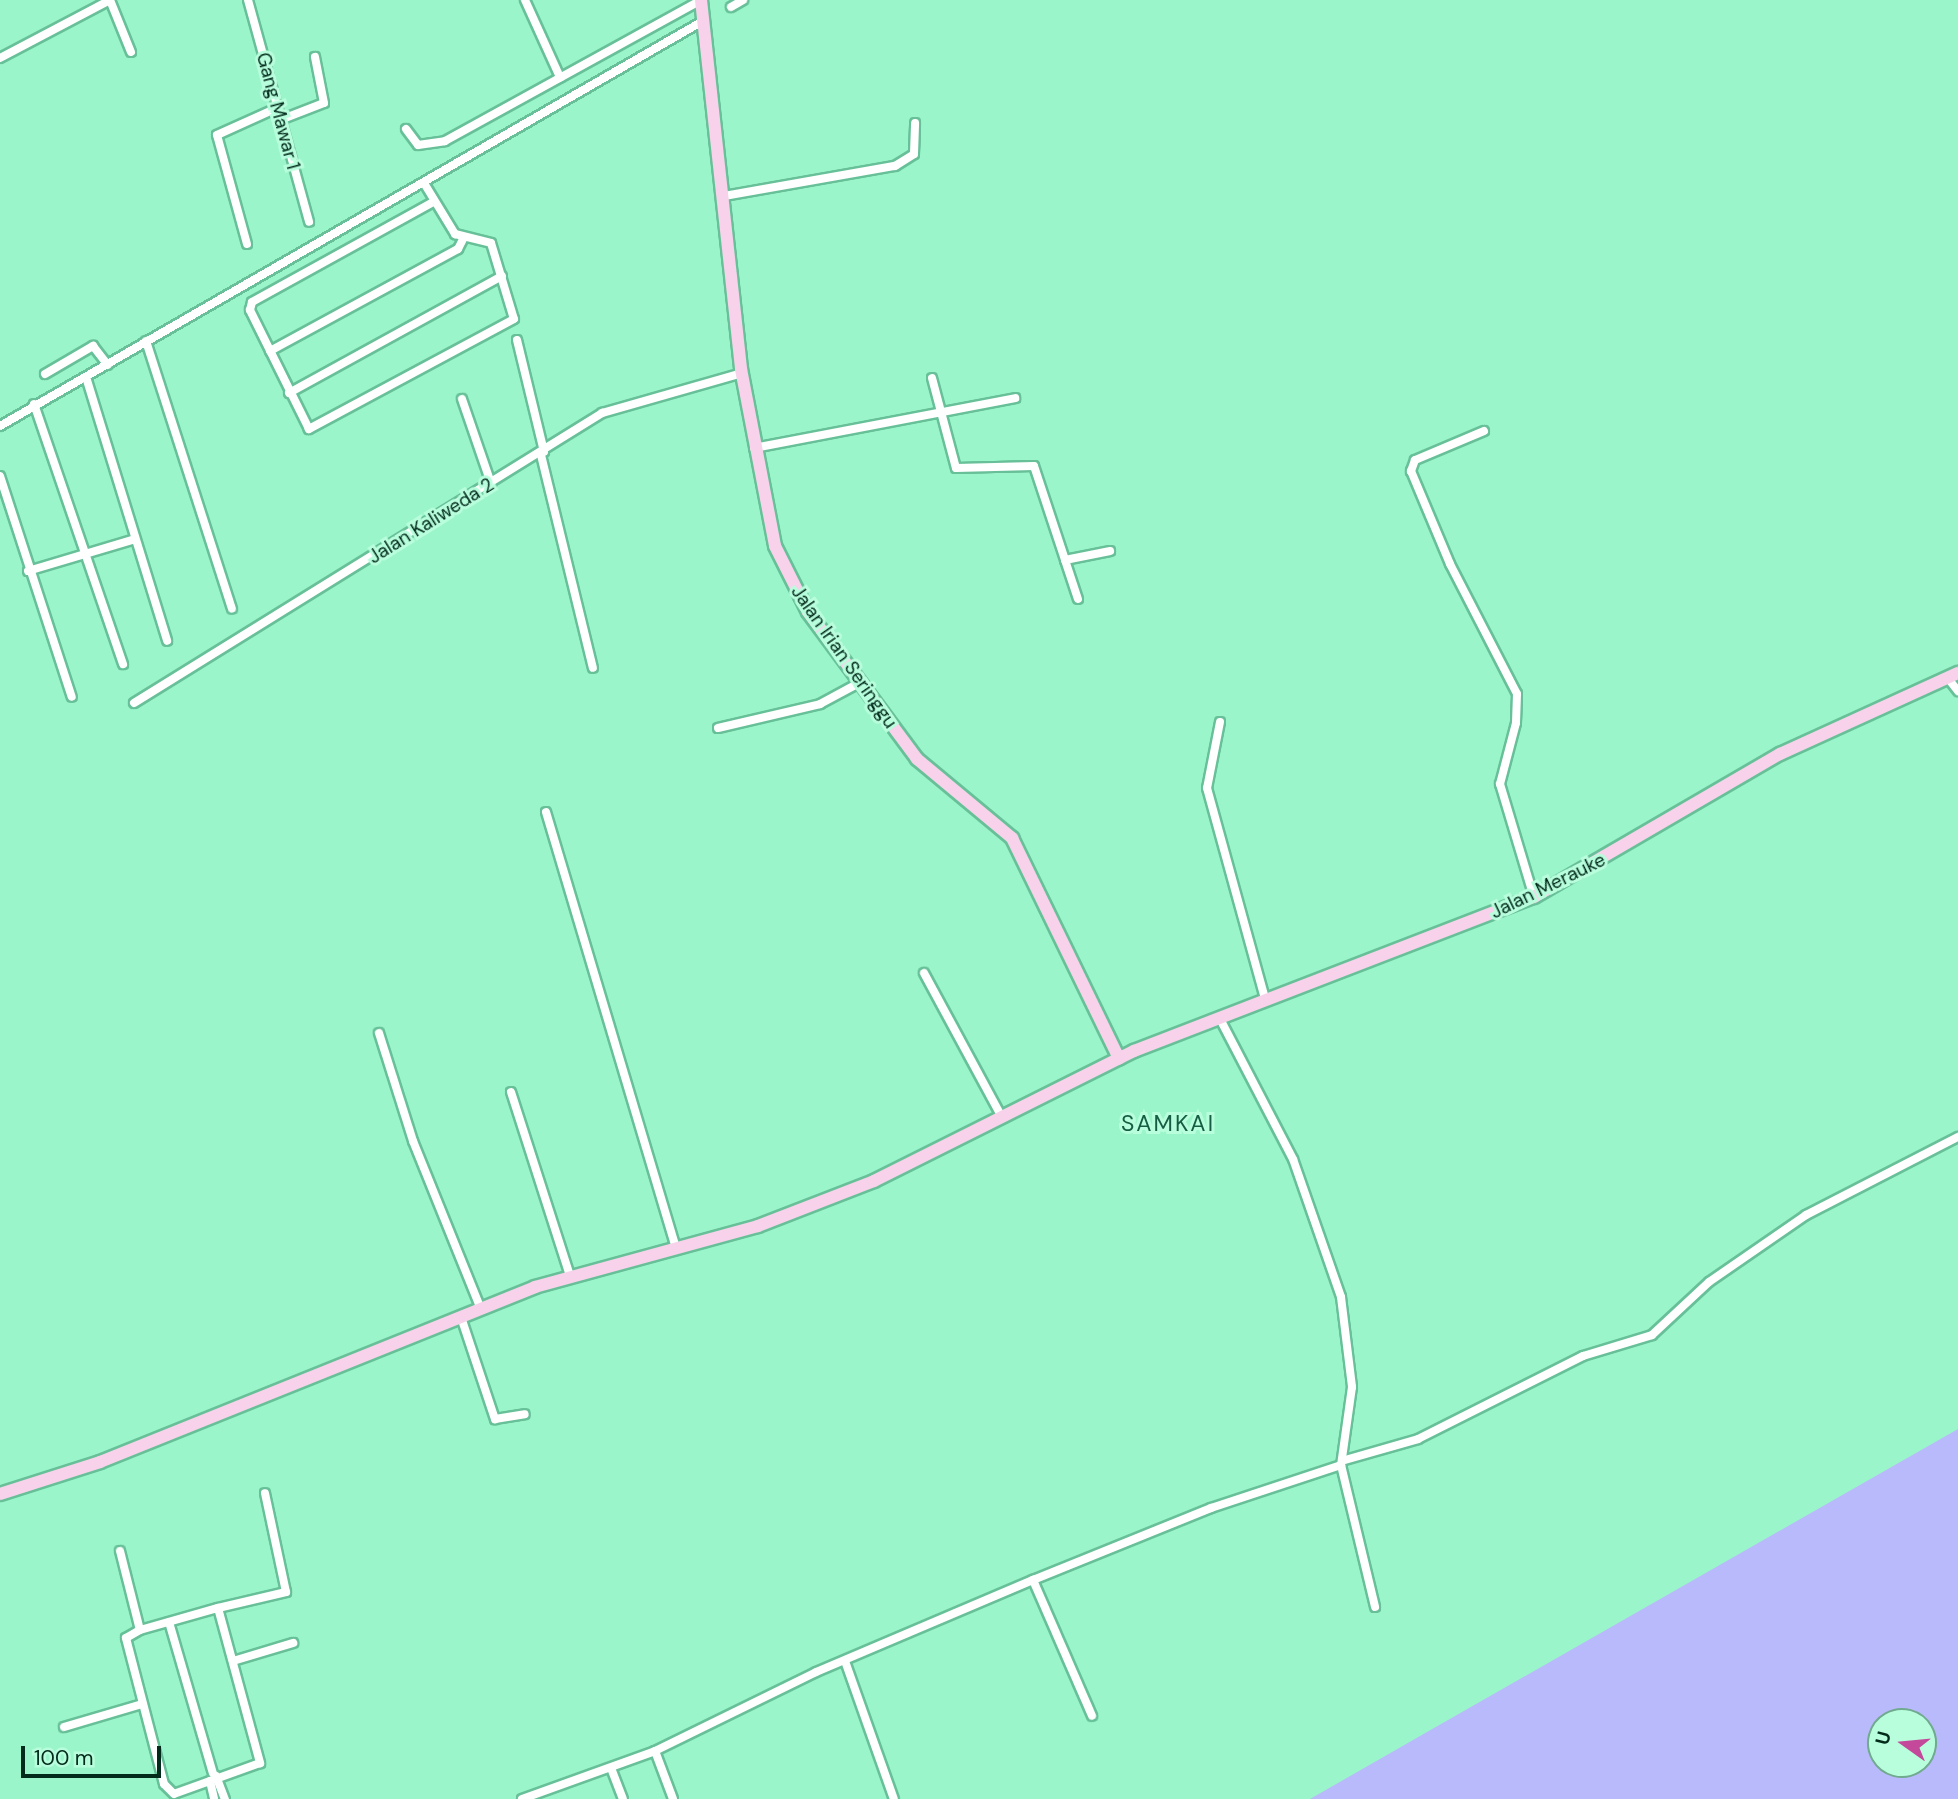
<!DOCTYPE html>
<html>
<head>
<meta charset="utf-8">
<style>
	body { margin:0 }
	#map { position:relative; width:1958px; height:1799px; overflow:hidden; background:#9bf5cb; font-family:"DM Sans",sans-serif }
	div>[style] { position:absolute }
	.water>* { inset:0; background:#b9bafb }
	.roads { filter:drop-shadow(2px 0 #67c098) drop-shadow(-2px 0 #67c098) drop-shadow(0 2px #67c098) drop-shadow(0 -2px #67c098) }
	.street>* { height:8px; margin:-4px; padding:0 4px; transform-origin:4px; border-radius:4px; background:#fff }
	.secondary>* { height:12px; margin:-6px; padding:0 6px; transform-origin:6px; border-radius:6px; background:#f7d2ea }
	span { translate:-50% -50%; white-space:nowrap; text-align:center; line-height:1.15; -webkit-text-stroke:6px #b8fedc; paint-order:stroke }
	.street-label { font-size:19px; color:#032b1c }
	.quarter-label { font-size:23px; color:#155e43; letter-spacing:2px }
	.north { position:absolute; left:1867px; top:1708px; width:70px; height:70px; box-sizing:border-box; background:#b8fedc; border:2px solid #70aa8f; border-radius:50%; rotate:285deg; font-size:19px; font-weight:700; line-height:28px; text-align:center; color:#032b1c }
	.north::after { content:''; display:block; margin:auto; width:24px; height:32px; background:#c4499b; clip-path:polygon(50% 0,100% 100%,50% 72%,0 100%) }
	.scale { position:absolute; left:21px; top:1746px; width:140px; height:32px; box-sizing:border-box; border:4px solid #032b1c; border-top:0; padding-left:9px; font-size:21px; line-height:24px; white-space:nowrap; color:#032b1c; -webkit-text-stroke:5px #b8fedc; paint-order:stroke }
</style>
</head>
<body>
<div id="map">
	<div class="water">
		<i style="clip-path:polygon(evenodd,1958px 1429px,1958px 1799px,1310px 1799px,1427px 1732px,1958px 1429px,1881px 1722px,1923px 1722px,1923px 1764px,1881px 1764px,1881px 1722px)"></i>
	</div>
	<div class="roads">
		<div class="street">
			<i style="left:110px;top:0;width:56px;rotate:68deg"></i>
			<i style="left:248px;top:0;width:230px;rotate:74.6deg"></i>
			<i style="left:525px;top:0;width:85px;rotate:65.6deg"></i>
			<i style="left:731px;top:7px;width:14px;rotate:-30deg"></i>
			<i style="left:0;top:58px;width:124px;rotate:-27.8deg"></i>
			<i style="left:280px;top:120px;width:47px;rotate:-21.1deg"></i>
			<i style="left:324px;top:103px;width:47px;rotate:-101.1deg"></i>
			<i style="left:406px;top:129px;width:20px;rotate:53deg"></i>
			<i style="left:418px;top:145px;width:27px;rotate:-8deg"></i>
			<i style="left:445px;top:141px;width:292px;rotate:-28.8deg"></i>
			<i style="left:424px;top:183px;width:60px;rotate:58.7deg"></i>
			<i style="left:455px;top:234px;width:37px;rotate:14deg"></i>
			<i style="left:491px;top:243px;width:79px;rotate:73.2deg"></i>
			<i style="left:514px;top:319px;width:233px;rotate:151.8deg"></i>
			<i style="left:309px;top:429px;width:133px;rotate:-116.4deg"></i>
			<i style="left:250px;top:310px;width:8px;rotate:-76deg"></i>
			<i style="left:252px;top:302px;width:207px;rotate:-28.9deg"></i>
			<i style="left:724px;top:196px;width:174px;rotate:-10deg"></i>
			<i style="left:895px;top:166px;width:22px;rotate:-32deg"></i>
			<i style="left:914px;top:154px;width:31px;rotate:-88deg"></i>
			<i style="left:247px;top:244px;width:113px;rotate:-105.4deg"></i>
			<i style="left:217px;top:135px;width:66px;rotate:-24.2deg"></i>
			<i style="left:517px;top:340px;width:115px;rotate:76.4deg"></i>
			<i style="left:146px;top:341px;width:281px;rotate:72.2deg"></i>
			<i style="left:270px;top:351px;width:214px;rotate:-28.5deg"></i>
			<i style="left:458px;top:249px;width:13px;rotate:-63deg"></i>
			<i style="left:45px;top:374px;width:56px;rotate:-30.3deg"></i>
			<i style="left:93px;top:346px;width:24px;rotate:52deg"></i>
			<i style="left:86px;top:377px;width:276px;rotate:72.9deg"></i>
			<i style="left:932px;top:378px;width:93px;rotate:75.1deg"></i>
			<i style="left:956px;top:468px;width:78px;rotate:-1.5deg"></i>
			<i style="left:1034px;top:466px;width:99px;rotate:71.7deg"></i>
			<i style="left:1065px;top:560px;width:46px;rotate:-11.3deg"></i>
			<i style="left:289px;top:393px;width:243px;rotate:-28.8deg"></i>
			<i style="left:462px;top:399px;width:89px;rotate:71deg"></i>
			<i style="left:34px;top:404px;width:275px;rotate:71.1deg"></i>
			<i style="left:0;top:426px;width:811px;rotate:-29.95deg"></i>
			<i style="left:1484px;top:431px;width:75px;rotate:157.2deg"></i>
			<i style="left:1415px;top:460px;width:12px;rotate:110deg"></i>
			<i style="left:1411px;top:471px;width:101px;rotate:67.2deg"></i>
			<i style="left:1450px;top:564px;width:146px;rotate:62.7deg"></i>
			<i style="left:1517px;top:694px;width:29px;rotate:92deg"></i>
			<i style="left:1516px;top:723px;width:63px;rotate:104.7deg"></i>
			<i style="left:1500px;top:784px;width:118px;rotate:73.3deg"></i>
			<i style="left:754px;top:448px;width:266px;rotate:-10.8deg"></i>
			<i style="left:541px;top:455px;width:219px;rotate:76.3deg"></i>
			<i style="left:0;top:476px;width:232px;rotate:72deg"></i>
			<i style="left:1065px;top:560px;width:41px;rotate:71.6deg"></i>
			<i style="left:28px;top:571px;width:109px;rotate:-16.6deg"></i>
			<i style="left:1947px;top:677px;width:18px;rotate:52deg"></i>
			<i style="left:134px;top:703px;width:551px;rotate:-31.78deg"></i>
			<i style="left:602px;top:413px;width:146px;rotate:-15.9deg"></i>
			<i style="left:1220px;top:722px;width:67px;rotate:101.1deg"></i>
			<i style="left:1207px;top:788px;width:219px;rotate:74.6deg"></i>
			<i style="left:718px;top:728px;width:105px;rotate:-13.2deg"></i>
			<i style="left:820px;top:704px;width:44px;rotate:-28.3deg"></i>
			<i style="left:546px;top:812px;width:454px;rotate:73.4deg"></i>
			<i style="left:924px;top:973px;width:164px;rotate:61.6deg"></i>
			<i style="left:1219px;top:1017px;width:160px;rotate:62.5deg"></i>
			<i style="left:1293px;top:1159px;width:146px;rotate:70.8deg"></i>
			<i style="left:1341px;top:1297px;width:91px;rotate:83deg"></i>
			<i style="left:1352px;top:1387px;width:79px;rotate:98deg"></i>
			<i style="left:1341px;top:1465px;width:146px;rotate:76.5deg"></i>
			<i style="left:379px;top:1033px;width:113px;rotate:72.5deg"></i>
			<i style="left:413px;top:1141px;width:181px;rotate:68deg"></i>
			<i style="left:511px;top:1092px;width:193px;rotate:72.2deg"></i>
			<i style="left:461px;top:1317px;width:108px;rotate:71.6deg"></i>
			<i style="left:495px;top:1419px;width:30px;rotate:-9deg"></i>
			<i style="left:1345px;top:1460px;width:76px;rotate:-16deg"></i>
			<i style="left:1418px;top:1439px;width:185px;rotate:-26.7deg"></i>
			<i style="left:1583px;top:1356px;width:72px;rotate:-16.9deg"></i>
			<i style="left:1652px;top:1335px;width:78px;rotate:-42.9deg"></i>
			<i style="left:1709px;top:1282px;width:118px;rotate:-34.6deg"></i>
			<i style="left:1806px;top:1215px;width:171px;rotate:-27.2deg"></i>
			<i style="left:120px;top:1551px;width:81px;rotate:75.8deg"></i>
			<i style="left:1033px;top:1580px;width:148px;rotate:66.5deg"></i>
			<i style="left:218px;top:1608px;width:161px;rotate:74.8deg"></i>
			<i style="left:260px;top:1763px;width:91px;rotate:160.2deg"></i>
			<i style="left:174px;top:1794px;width:14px;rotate:-135deg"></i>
			<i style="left:164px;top:1784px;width:151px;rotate:-104.6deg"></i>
			<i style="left:126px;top:1638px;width:16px;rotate:-30deg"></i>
			<i style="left:140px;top:1630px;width:81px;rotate:-15.8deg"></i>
			<i style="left:218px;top:1608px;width:70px;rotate:-13.2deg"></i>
			<i style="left:286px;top:1592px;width:101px;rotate:-102deg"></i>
			<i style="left:169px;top:1622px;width:157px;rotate:73.8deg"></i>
			<i style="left:233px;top:1661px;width:63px;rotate:-16.7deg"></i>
			<i style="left:845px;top:1661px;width:146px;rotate:70.5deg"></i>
			<i style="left:64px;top:1727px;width:81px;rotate:-16.4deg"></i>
			<i style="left:655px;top:1751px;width:51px;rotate:69.4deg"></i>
			<i style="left:611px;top:1768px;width:33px;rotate:69deg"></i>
			<i style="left:216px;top:1776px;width:25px;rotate:69deg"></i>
			<i style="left:210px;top:1781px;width:18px;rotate:77deg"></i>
			<i style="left:522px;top:1799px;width:141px;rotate:-19.8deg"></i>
			<i style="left:655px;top:1751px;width:179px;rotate:-26.1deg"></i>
			<i style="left:816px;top:1672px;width:236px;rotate:-23deg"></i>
			<i style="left:1033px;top:1580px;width:192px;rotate:-22deg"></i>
			<i style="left:1211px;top:1508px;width:137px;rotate:-18.3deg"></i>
		</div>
		<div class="secondary">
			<i style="left:701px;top:0;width:371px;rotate:83.8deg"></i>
			<i style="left:741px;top:369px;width:180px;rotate:79.1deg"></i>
			<i style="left:775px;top:546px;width:74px;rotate:63.4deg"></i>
			<i style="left:808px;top:612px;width:183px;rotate:53.4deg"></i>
			<i style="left:917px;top:759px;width:124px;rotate:39.7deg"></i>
			<i style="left:1012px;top:838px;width:245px;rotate:64.1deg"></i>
			<i style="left:0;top:1494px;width:105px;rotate:-17.7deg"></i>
			<i style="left:100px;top:1462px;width:469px;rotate:-21.9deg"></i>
			<i style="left:535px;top:1287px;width:231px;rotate:-15.3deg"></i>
			<i style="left:758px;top:1226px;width:124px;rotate:-21.2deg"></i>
			<i style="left:874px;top:1181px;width:291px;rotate:-26.6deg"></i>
			<i style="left:1134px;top:1051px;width:429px;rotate:-21.1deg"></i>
			<i style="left:1534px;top:897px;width:285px;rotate:-30.2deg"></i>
			<i style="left:1780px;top:754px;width:196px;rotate:-24.5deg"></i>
		</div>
	</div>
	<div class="street-label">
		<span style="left:278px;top:111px;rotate:75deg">Gang Mawar 1</span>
		<span style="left:431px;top:521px;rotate:-32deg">Jalan Kaliweda 2</span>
		<span style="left:844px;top:657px;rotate:55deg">Jalan Irian Seringgu</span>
		<span style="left:1548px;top:886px;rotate:-26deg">Jalan Merauke</span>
	</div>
	<div class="quarter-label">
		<span style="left:1168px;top:1123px">SAMKAI</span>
	</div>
	<div class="north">U</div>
	<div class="scale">100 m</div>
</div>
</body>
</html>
